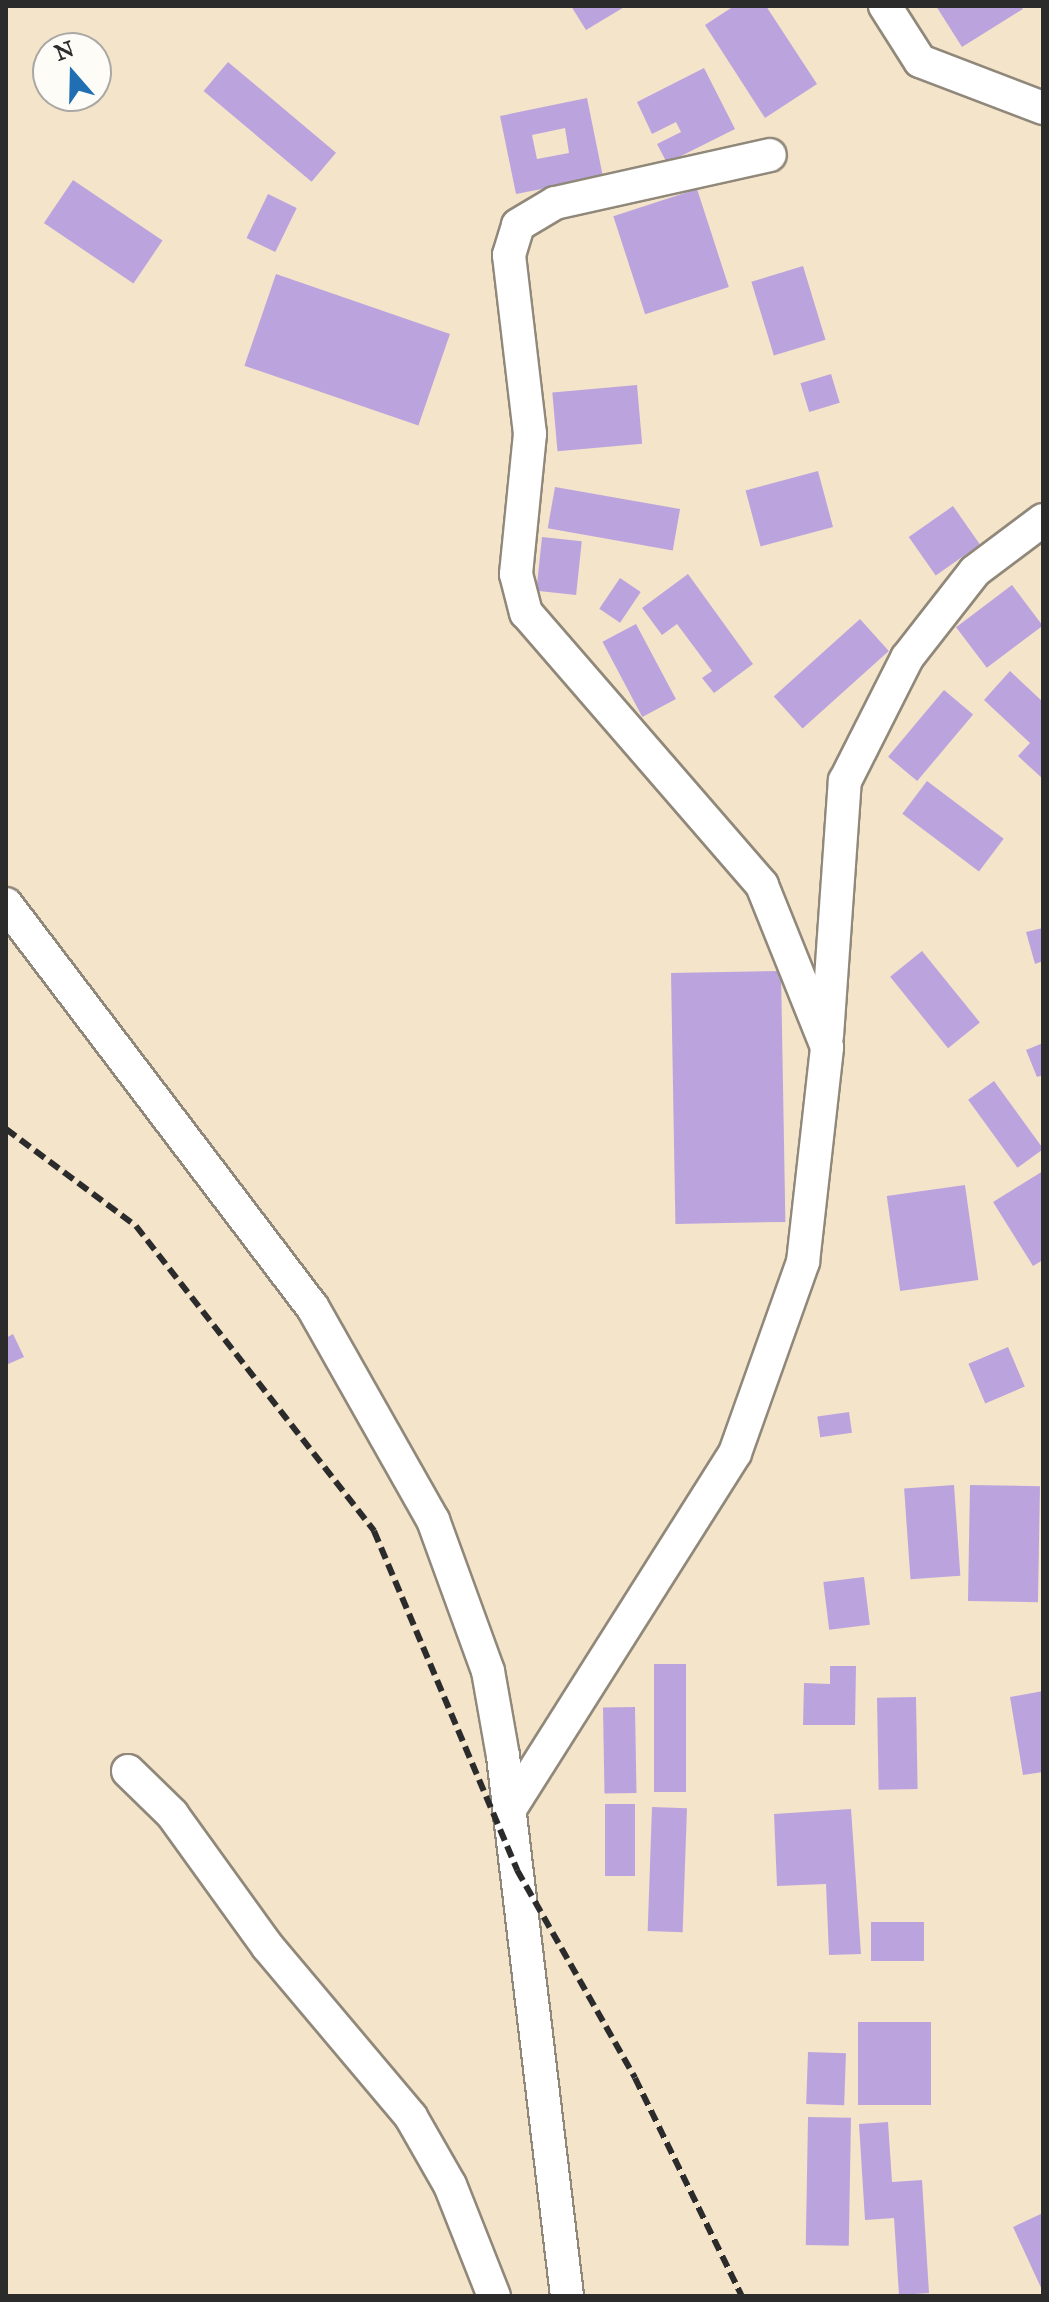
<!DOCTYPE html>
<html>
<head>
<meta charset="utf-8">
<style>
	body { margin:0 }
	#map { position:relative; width:1049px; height:2302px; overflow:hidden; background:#f4e4ca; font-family:"IM FELL Great Primer",serif }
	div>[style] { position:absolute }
	.building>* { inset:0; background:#bba4de; transform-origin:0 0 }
	.roads { filter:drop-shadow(2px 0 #90887a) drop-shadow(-2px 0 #90887a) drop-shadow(0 2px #90887a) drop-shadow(0 -2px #90887a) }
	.street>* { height:32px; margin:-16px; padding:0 16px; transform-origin:16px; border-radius:16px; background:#fff }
	.rail>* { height:6px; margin-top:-3px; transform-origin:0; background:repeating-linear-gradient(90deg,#2b2b2b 0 12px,transparent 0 18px) }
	span { translate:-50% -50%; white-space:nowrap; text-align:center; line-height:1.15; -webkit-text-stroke:6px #fdfcf7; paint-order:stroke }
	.frame { position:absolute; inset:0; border:8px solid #2b2b2b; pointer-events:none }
	.north { position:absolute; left:32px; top:32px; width:80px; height:80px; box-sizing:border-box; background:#fdfcf7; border:2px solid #a9a8a5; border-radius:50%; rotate:340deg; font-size:22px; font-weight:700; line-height:32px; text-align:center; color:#2b2b2b }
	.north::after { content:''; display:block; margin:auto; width:28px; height:36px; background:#1f6fb2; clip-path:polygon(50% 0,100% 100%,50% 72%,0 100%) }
</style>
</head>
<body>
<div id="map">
	<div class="building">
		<i style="clip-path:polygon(571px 6px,626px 6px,586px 30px)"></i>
		<i style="clip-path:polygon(734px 6px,766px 6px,817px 84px,765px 118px,705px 25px)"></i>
		<i style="clip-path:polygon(936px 6px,1021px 6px,1023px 9px,962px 47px)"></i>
		<i style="left:228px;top:62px;width:141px;height:38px;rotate:40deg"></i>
		<i style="clip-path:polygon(704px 68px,735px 129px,667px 163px,657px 144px,681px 132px,676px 122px,652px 134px,637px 102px)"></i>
		<i style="clip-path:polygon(evenodd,587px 98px,603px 177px,516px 194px,500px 116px,587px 98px,565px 128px,569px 153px,537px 159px,532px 135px,565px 128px)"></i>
		<i style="left:73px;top:180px;width:108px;height:52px;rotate:34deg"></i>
		<i style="left:697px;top:189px;width:103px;height:88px;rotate:72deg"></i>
		<i style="left:268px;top:194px;width:32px;height:49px;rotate:26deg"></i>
		<i style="left:803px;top:266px;width:77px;height:54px;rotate:73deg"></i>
		<i style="left:276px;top:274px;width:184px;height:97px;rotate:19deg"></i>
		<i style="left:831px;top:374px;width:30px;height:32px;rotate:73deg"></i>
		<i style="left:637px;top:385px;width:59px;height:85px;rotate:85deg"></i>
		<i style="left:818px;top:471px;width:58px;height:75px;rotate:75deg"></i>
		<i style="left:555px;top:487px;width:127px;height:42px;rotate:10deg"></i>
		<i style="left:953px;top:506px;width:47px;height:54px;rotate:55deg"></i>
		<i style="left:542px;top:537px;width:40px;height:54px;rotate:6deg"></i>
		<i style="clip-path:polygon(688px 574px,753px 664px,714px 693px,702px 678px,712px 671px,677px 624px,662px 635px,642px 608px)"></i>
		<i style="left:620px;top:578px;width:25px;height:37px;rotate:34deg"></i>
		<i style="left:1012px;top:585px;width:51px;height:70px;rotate:53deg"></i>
		<i style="left:860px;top:619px;width:43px;height:116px;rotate:48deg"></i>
		<i style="left:636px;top:624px;width:85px;height:38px;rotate:62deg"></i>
		<i style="clip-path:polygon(1010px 671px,1043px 702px,1043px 779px,1018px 756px,1030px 743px,984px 700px)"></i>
		<i style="left:944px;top:690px;width:38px;height:87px;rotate:40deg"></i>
		<i style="left:927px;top:781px;width:96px;height:41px;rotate:37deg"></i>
		<i style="clip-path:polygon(1043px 928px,1043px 961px,1035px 964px,1026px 932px)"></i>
		<i style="left:922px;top:951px;width:92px;height:41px;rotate:51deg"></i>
		<i style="left:781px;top:971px;width:251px;height:110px;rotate:89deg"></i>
		<i style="clip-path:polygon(1043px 1043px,1043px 1075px,1037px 1077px,1026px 1050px)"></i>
		<i style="left:994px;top:1081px;width:84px;height:32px;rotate:54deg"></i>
		<i style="clip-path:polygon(1043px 1171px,1043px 1260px,1033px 1266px,993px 1202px)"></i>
		<i style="left:965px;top:1185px;width:96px;height:79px;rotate:82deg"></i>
		<i style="clip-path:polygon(13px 1334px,24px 1357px,6px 1365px,6px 1338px)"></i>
		<i style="left:1008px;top:1347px;width:43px;height:43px;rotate:67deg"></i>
		<i style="left:849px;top:1412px;width:21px;height:32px;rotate:82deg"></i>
		<i style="left:954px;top:1485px;width:91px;height:50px;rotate:86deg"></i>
		<i style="left:970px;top:1485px;width:70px;height:116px;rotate:1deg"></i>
		<i style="left:864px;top:1577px;width:48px;height:41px;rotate:83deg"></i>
		<i style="left:654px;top:1664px;width:32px;height:128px"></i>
		<i style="clip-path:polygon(830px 1666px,856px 1666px,855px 1725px,803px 1725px,804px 1683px,830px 1684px)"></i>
		<i style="clip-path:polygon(1043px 1691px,1043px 1772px,1023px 1775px,1010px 1697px)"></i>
		<i style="left:916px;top:1697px;width:92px;height:39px;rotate:89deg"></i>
		<i style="left:635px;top:1707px;width:86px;height:32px;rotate:89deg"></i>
		<i style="left:605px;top:1804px;width:30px;height:72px"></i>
		<i style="left:652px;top:1807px;width:35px;height:124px;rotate:2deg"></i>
		<i style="clip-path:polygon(851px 1809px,861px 1954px,829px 1955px,826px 1884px,777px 1886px,774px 1814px)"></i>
		<i style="left:871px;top:1922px;width:53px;height:39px"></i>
		<i style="left:931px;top:2022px;width:83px;height:73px;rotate:90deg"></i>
		<i style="left:808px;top:2052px;width:38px;height:52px;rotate:2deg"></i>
		<i style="left:808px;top:2117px;width:43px;height:128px;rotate:1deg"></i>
		<i style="clip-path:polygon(888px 2122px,892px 2182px,922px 2180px,929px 2293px,899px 2295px,894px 2218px,865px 2220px,859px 2124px)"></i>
		<i style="clip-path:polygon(1043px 2213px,1043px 2292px,1013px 2227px)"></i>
	</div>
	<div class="roads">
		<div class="street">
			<i style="left:885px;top:6px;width:65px;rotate:57.5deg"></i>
			<i style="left:920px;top:61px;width:132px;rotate:20.9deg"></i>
			<i style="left:6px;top:904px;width:507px;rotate:52.77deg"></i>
			<i style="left:313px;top:1308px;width:244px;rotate:60.5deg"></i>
			<i style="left:433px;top:1520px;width:161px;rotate:70deg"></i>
			<i style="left:488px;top:1671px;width:86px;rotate:80deg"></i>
			<i style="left:503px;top:1756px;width:544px;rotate:83.24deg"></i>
			<i style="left:827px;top:1036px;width:256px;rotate:-86deg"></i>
			<i style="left:845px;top:781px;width:138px;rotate:-63.2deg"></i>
			<i style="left:907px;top:658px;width:110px;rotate:-52deg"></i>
			<i style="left:975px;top:571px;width:85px;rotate:-36.9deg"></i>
			<i style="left:128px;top:1771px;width:62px;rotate:44.3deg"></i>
			<i style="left:172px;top:1814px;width:164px;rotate:54.2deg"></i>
			<i style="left:268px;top:1947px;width:222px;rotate:49.9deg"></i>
			<i style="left:411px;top:2117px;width:78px;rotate:60.2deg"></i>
			<i style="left:450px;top:2185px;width:119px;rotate:68.4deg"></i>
			<i style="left:510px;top:1809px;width:421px;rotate:-57.7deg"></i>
			<i style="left:735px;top:1453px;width:203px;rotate:-70.4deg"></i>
			<i style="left:803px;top:1262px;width:216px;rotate:-83.6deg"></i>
			<i style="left:827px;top:1047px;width:175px;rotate:-111.9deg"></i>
			<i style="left:762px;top:885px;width:360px;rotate:-130.9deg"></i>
			<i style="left:526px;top:613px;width:40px;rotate:-104.4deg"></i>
			<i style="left:516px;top:574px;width:141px;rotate:-84.3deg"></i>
			<i style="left:530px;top:434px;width:180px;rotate:-96.7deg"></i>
			<i style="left:509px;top:255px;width:31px;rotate:-73deg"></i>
			<i style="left:518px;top:225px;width:43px;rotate:-30.7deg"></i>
			<i style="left:555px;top:203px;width:220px;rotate:-12.6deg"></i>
		</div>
	</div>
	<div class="rail">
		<i style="left:6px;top:1129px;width:162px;rotate:36.7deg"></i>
		<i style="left:136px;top:1226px;width:387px;rotate:52deg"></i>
		<i style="left:374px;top:1531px;width:368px;rotate:67.1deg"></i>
		<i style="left:517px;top:1870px;width:239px;rotate:60.4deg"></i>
		<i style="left:635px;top:2078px;width:243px;rotate:63.9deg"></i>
	</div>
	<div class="frame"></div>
	<div class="north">N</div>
</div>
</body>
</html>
